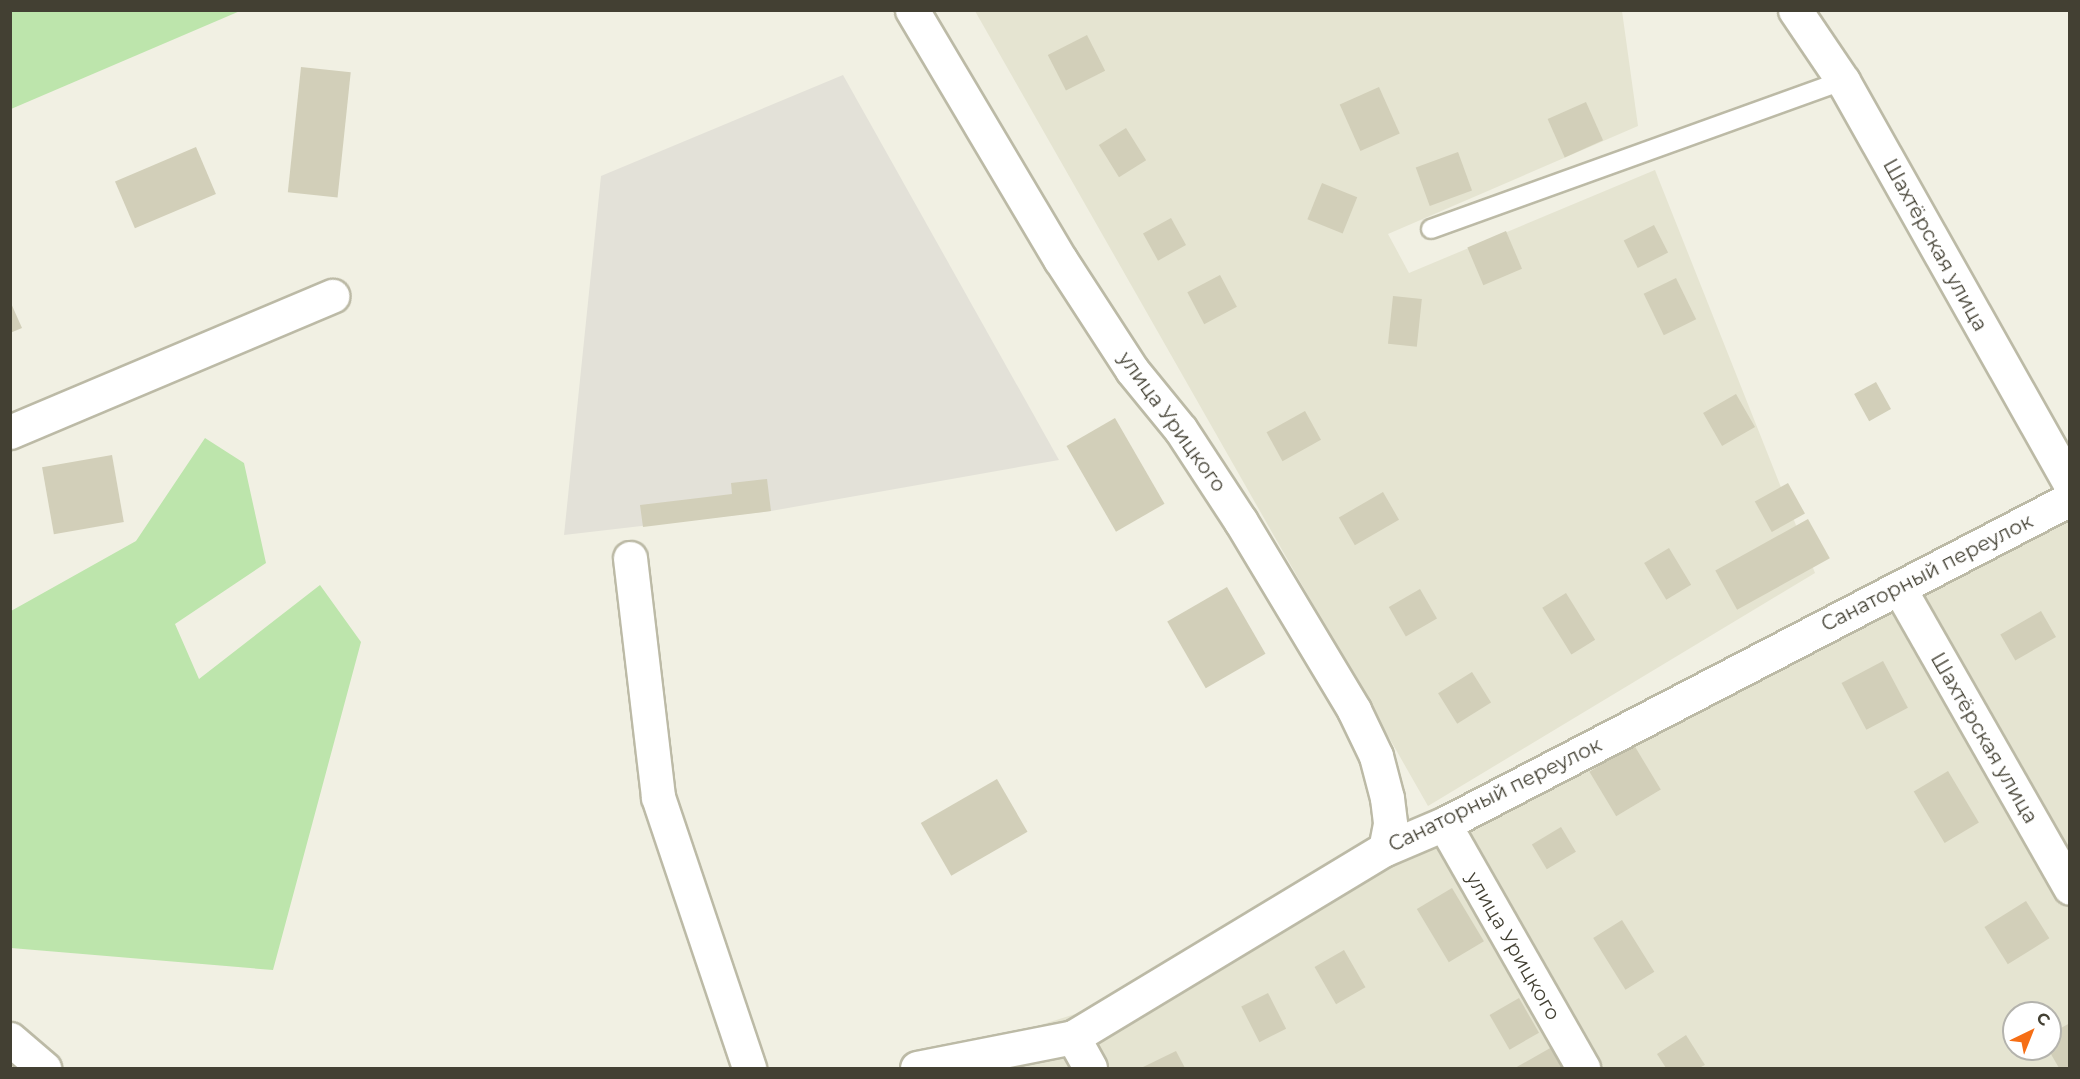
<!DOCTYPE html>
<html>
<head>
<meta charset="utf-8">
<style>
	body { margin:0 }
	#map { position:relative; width:2080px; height:1079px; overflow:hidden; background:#f1f0e3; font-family:Montserrat,sans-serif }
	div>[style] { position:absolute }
	.residential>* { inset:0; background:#e5e4d1 }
	.industrial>* { inset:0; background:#e3e1d8 }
	.green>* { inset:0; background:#bde5ac }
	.building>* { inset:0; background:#d2cfb9; transform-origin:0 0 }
	.roads { filter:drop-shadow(2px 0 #bcbaa6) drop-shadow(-2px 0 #bcbaa6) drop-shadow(0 2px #bcbaa6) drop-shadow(0 -2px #bcbaa6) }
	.lane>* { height:18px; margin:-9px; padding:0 9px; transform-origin:9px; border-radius:9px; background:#fff }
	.street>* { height:33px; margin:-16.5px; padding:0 16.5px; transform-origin:16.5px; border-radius:16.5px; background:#fff }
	span { translate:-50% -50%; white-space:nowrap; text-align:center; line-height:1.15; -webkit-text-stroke:4.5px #fff; paint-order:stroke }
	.street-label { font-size:20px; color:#434033 }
	.frame { position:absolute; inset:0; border:12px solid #434033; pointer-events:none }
	.north { position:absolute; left:2002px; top:1001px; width:60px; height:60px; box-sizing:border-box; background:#fff; border:2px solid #b4b3ad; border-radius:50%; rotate:43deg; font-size:16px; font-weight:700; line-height:24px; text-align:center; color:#434033 }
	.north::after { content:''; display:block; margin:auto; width:21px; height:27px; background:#f66e15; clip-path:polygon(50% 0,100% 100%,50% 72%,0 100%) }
</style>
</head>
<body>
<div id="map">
	<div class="residential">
		<i style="clip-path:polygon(975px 11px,1622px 11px,1638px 126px,1388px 234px,1409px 273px,1655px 170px,1815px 573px,1428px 806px)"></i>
		<i style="clip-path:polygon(evenodd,2069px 484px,2069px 1068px,905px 1068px,1091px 1009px,2069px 484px,2014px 1013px,2050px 1013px,2050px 1049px,2014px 1049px,2014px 1013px)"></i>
	</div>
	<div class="industrial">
		<i style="clip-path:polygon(843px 75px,1059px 460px,771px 511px,564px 535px,601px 176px)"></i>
	</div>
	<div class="green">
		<i style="clip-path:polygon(11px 10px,240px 10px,240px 11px,11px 109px)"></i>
		<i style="clip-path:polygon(205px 438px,244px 463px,266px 563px,175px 624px,199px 679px,320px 585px,361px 642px,273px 970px,11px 948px,11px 611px,136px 541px)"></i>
	</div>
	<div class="building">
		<i style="left:1087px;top:35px;width:40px;height:44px;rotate:63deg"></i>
		<i style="left:301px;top:67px;width:50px;height:126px;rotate:6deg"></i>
		<i style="left:1379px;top:87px;width:51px;height:43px;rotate:66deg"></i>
		<i style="left:1586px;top:102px;width:42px;height:42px;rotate:66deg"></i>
		<i style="left:1126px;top:128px;width:38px;height:32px;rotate:58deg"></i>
		<i style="left:196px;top:147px;width:51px;height:88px;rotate:67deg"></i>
		<i style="left:1458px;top:152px;width:41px;height:45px;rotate:70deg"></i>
		<i style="left:1322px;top:183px;width:38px;height:39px;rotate:22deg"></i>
		<i style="left:1171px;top:218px;width:31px;height:32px;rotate:61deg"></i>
		<i style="left:1654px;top:225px;width:31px;height:34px;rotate:63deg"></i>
		<i style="left:1506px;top:231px;width:41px;height:42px;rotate:67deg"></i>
		<i style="left:1220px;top:275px;width:36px;height:37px;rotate:62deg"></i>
		<i style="left:1676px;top:278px;width:46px;height:36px;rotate:64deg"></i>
		<i style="left:1393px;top:296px;width:29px;height:48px;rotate:6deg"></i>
		<i style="clip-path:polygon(10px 301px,22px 328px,10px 333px)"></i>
		<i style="left:1876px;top:382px;width:31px;height:25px;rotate:61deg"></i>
		<i style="left:1736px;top:394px;width:38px;height:38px;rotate:60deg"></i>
		<i style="left:1305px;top:411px;width:33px;height:44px;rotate:61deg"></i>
		<i style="left:1115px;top:418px;width:99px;height:56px;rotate:60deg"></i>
		<i style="left:112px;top:455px;width:68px;height:71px;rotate:80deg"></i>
		<i style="clip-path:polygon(767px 479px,771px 511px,643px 527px,640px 505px,732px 494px,731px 483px)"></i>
		<i style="left:1788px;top:483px;width:35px;height:38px;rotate:61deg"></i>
		<i style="left:1383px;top:492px;width:32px;height:51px;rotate:60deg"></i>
		<i style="left:1808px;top:519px;width:45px;height:106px;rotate:61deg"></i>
		<i style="left:1669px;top:548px;width:43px;height:29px;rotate:59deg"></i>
		<i style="left:1227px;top:587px;width:77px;height:69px;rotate:60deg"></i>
		<i style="left:1420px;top:589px;width:34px;height:36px;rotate:60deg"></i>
		<i style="left:1566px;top:593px;width:55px;height:28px;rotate:58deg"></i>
		<i style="left:2041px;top:611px;width:30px;height:47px;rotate:60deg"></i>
		<i style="left:1883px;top:661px;width:53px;height:47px;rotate:62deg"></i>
		<i style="left:1472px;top:672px;width:36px;height:40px;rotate:58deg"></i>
		<i style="left:1634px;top:745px;width:52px;height:52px;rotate:59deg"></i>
		<i style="left:1948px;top:771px;width:60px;height:40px;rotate:59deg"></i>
		<i style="left:997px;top:779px;width:61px;height:88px;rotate:60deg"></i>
		<i style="left:1561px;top:827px;width:29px;height:34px;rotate:59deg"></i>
		<i style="left:1452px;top:888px;width:62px;height:41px;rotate:59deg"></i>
		<i style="left:2026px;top:901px;width:44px;height:49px;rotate:58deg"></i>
		<i style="left:1622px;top:920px;width:61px;height:34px;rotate:58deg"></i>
		<i style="left:1344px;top:950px;width:43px;height:34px;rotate:60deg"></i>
		<i style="left:1268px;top:993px;width:40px;height:30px;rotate:63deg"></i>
		<i style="left:1519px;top:998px;width:40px;height:34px;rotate:60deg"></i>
		<i style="clip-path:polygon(2070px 1023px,2070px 1068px,2059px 1068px,2048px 1049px,2050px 1034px)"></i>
		<i style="clip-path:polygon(1686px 1035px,1705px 1065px,1699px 1068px,1666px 1068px,1657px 1054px)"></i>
		<i style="clip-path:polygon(1552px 1047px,1564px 1068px,1515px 1068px)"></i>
		<i style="clip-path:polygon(1176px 1051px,1185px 1068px,1141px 1068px)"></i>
	</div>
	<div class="roads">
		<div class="lane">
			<i style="left:1431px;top:229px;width:438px;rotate:-19.8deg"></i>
		</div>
		<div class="street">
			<i style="left:912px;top:10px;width:290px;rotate:59.3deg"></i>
			<i style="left:1060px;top:259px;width:132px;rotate:57deg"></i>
			<i style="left:1132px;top:370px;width:77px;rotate:50.8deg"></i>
			<i style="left:1181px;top:430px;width:108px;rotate:56.8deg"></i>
			<i style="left:1240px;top:520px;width:222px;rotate:59deg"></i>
			<i style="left:1354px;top:710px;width:51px;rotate:64.4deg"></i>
			<i style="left:1376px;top:756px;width:43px;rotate:75.3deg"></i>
			<i style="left:1387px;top:798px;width:26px;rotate:83deg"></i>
			<i style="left:1390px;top:824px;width:25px;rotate:101deg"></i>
			<i style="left:1795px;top:10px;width:86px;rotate:55.9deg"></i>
			<i style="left:1843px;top:81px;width:463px;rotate:60.6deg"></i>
			<i style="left:10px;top:432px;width:350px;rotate:-22.9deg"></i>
			<i style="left:630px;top:558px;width:241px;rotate:83.3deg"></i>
			<i style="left:658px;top:797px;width:286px;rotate:71.4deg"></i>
			<i style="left:1899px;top:588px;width:345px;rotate:60.3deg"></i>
			<i style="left:1444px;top:824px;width:281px;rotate:60.3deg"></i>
			<i style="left:1073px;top:1037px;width:35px;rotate:61deg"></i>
			<i style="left:10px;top:1039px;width:45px;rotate:40.5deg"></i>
			<i style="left:917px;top:1068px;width:159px;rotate:-11.2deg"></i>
			<i style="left:1073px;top:1037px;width:364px;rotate:-31.1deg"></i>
			<i style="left:1385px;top:849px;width:64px;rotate:-23deg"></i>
			<i style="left:1444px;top:824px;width:705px;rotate:-27.44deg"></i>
		</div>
	</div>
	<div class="street-label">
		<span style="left:1935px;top:245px;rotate:61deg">Шахтёрская улица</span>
		<span style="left:1172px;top:422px;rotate:54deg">улица Урицкого</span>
		<span style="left:1927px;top:573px;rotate:-27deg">Санаторный переулок</span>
		<span style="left:1984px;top:738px;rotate:60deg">Шахтёрская улица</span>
		<span style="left:1495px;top:795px;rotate:-26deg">Санаторный переулок</span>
		<span style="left:1513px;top:946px;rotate:60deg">улица Урицкого</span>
	</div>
	<div class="frame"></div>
	<div class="north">С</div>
</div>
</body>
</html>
